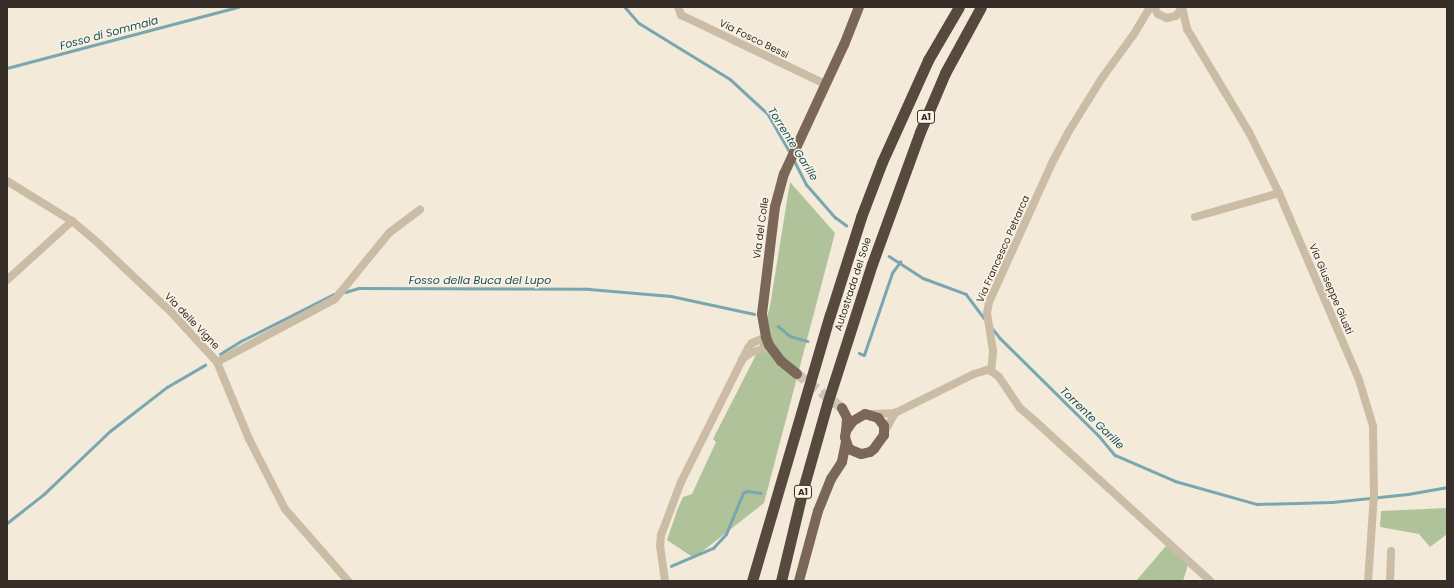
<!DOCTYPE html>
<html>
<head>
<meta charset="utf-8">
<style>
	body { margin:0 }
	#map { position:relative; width:1454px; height:588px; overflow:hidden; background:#f3eada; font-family:Poppins,sans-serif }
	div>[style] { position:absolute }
	.green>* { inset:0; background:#afc299 }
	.stream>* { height:2.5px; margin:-1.25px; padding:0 1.25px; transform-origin:1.25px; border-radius:1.25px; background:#78a7b1 }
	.major-tunnel>* { height:10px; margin-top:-5px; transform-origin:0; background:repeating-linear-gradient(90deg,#cdc4b6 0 10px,transparent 0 15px) }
	.minor>* { height:8px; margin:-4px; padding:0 4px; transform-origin:4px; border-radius:4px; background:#cbbca5 }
	.major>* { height:10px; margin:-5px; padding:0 5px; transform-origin:5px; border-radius:5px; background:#7a6757 }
	.highway>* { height:11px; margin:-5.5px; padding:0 5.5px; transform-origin:5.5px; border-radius:5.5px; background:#58493e }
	span { translate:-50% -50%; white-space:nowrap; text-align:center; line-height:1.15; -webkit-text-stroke:3px #faf4e7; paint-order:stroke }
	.shield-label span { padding:1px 3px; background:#faf4e7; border:1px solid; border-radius:3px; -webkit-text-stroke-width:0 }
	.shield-label { font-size:9px; color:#372e27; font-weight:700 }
	.street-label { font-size:10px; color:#372e27 }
	.water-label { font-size:11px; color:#1b4e5a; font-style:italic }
	.frame { position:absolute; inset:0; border:8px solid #372e27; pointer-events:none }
</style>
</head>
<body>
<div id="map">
	<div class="green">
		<i style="clip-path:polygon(790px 182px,835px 233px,764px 503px,694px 558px,667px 540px,678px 508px,683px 497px,692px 494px,716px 442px,713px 439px,758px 351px,770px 306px)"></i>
		<i style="clip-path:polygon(1447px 508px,1447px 534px,1430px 547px,1419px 534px,1380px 527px,1381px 511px)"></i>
		<i style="clip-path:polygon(1166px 546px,1188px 565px,1183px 581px,1136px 581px)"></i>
	</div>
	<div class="stream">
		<i style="left:625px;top:7px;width:21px;rotate:49deg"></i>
		<i style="left:639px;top:23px;width:107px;rotate:31.6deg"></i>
		<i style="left:730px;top:79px;width:52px;rotate:42.6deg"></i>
		<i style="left:768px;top:114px;width:46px;rotate:60.1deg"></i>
		<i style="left:7px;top:68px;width:239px;rotate:-14.8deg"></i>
		<i style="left:794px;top:160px;width:28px;rotate:63deg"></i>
		<i style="left:807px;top:185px;width:43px;rotate:48.8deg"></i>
		<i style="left:835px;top:217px;width:14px;rotate:36deg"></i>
		<i style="left:889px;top:256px;width:40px;rotate:32.9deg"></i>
		<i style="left:923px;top:278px;width:46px;rotate:20.4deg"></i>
		<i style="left:966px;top:294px;width:31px;rotate:53deg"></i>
		<i style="left:345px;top:292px;width:15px;rotate:-16deg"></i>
		<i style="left:359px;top:288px;width:230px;rotate:0.2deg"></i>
		<i style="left:589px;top:289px;width:82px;rotate:4.9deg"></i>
		<i style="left:671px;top:296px;width:85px;rotate:12.2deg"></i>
		<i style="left:778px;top:326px;width:16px;rotate:40deg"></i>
		<i style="left:790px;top:336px;width:18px;rotate:16deg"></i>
		<i style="left:992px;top:328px;width:13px;rotate:51deg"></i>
		<i style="left:1000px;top:338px;width:139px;rotate:44.7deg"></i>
		<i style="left:1099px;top:436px;width:25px;rotate:50deg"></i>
		<i style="left:1115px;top:455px;width:65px;rotate:23.4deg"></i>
		<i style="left:1175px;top:481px;width:85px;rotate:15.7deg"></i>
		<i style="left:1257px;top:504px;width:75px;rotate:-1.5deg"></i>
		<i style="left:1332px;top:502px;width:76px;rotate:-6deg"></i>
		<i style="left:1408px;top:494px;width:40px;rotate:-10deg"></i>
		<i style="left:859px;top:353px;width:5px;rotate:22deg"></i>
		<i style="left:864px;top:355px;width:87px;rotate:-71.1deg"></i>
		<i style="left:892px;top:273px;width:14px;rotate:-54deg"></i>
		<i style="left:220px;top:354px;width:25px;rotate:-32deg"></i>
		<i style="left:241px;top:341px;width:104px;rotate:-26.8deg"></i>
		<i style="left:7px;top:523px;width:47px;rotate:-38.1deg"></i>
		<i style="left:44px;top:494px;width:91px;rotate:-43.7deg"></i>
		<i style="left:110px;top:431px;width:72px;rotate:-37.7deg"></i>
		<i style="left:167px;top:387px;width:44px;rotate:-30.1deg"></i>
		<i style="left:671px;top:566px;width:46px;rotate:-23.2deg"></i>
		<i style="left:713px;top:548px;width:19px;rotate:-47deg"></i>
		<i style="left:726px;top:534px;width:44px;rotate:-67.5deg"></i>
		<i style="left:743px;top:493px;width:4px;rotate:-27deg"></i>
		<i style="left:747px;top:491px;width:14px;rotate:8deg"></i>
	</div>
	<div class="major-tunnel">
		<i style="left:797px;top:374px;width:56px;rotate:37.1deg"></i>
	</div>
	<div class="minor">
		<i style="left:678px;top:7px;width:9px;rotate:69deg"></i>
		<i style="left:681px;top:15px;width:160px;rotate:25.6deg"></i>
		<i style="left:1154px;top:7px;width:8px;rotate:60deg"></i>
		<i style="left:1158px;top:14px;width:10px;rotate:24deg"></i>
		<i style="left:1167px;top:18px;width:9px;rotate:-13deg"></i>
		<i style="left:1176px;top:16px;width:10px;rotate:-53deg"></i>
		<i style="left:1182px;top:7px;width:23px;rotate:77deg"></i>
		<i style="left:1187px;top:29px;width:122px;rotate:59deg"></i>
		<i style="left:1250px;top:134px;width:66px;rotate:63.8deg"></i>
		<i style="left:1279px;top:193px;width:203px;rotate:66.8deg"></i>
		<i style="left:1359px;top:380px;width:48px;rotate:73.1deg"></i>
		<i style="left:1373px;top:426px;width:68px;rotate:89.2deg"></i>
		<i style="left:1374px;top:494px;width:87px;rotate:93.9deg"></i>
		<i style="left:7px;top:181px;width:76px;rotate:31.6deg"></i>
		<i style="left:72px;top:221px;width:34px;rotate:40deg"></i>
		<i style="left:98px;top:243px;width:100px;rotate:43.4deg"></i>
		<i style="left:171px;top:312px;width:68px;rotate:47.4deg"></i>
		<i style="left:217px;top:362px;width:83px;rotate:67.4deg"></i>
		<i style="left:249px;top:439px;width:79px;rotate:62.8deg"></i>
		<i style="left:285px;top:509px;width:96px;rotate:48.8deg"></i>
		<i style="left:1195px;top:217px;width:87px;rotate:-15.9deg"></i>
		<i style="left:7px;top:280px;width:88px;rotate:-42.2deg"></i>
		<i style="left:742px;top:359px;width:12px;rotate:-35deg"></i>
		<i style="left:752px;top:352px;width:20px;rotate:-15deg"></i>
		<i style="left:217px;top:362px;width:134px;rotate:-28.1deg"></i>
		<i style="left:335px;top:299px;width:85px;rotate:-50.7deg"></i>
		<i style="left:389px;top:233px;width:39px;rotate:-37deg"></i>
		<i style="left:991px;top:371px;width:20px;rotate:-84deg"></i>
		<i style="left:993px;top:351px;width:38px;rotate:-99deg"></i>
		<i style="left:987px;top:313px;width:11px;rotate:-80deg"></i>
		<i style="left:989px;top:302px;width:153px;rotate:-65.6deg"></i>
		<i style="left:1052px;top:163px;width:36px;rotate:-62deg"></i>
		<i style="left:1069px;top:131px;width:62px;rotate:-58.1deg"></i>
		<i style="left:1102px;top:78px;width:54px;rotate:-54deg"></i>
		<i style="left:1134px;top:34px;width:31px;rotate:-59deg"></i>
		<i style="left:870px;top:414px;width:25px;rotate:-2deg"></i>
		<i style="left:895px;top:413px;width:88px;rotate:-26.3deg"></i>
		<i style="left:974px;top:374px;width:14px;rotate:-17deg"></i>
		<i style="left:987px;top:370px;width:4px;rotate:14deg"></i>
		<i style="left:991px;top:371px;width:10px;rotate:37deg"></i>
		<i style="left:999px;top:377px;width:37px;rotate:56deg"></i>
		<i style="left:1020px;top:408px;width:20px;rotate:41deg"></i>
		<i style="left:1035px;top:421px;width:237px;rotate:42.4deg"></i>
		<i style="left:885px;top:431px;width:21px;rotate:-61deg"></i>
		<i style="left:665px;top:581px;width:35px;rotate:-98deg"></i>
		<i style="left:660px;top:546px;width:11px;rotate:-85deg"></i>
		<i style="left:661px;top:535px;width:57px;rotate:-69.3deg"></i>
		<i style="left:681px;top:482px;width:150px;rotate:-63.4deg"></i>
		<i style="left:748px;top:348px;width:6px;rotate:-51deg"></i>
		<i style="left:752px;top:343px;width:15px;rotate:-23deg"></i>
		<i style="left:1390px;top:581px;width:30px;rotate:-88deg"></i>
	</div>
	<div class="major">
		<i style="left:797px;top:374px;width:21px;rotate:-141deg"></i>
		<i style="left:781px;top:361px;width:20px;rotate:-127deg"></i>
		<i style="left:769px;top:345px;width:9px;rotate:-111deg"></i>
		<i style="left:766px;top:337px;width:23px;rotate:-100deg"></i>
		<i style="left:762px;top:314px;width:108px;rotate:-83.1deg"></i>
		<i style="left:775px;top:207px;width:34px;rotate:-75deg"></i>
		<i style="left:784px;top:174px;width:142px;rotate:-65.1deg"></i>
		<i style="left:844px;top:45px;width:41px;rotate:-68.5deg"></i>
		<i style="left:842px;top:408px;width:11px;rotate:63deg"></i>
		<i style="left:847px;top:418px;width:13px;rotate:94deg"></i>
		<i style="left:865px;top:414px;width:14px;rotate:17deg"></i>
		<i style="left:878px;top:418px;width:10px;rotate:53deg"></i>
		<i style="left:884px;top:426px;width:9px;rotate:90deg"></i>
		<i style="left:884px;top:435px;width:17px;rotate:126deg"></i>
		<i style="left:874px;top:449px;width:5px;rotate:143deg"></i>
		<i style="left:870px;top:452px;width:9px;rotate:167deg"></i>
		<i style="left:861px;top:454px;width:11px;rotate:-158deg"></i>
		<i style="left:851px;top:450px;width:4px;rotate:-135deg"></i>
		<i style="left:848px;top:447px;width:10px;rotate:-107deg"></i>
		<i style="left:845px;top:437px;width:6px;rotate:-81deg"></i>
		<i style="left:846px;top:431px;width:12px;rotate:-55deg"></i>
		<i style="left:853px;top:421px;width:14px;rotate:-30deg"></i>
		<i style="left:799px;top:581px;width:73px;rotate:-74.8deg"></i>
		<i style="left:818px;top:511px;width:35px;rotate:-68deg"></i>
		<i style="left:831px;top:479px;width:20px;rotate:-57deg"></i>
		<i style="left:842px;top:462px;width:20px;rotate:-79deg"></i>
	</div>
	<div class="highway">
		<i style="left:752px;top:581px;width:277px;rotate:-73.7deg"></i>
		<i style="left:830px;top:315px;width:103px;rotate:-72.4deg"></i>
		<i style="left:861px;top:217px;width:59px;rotate:-69.1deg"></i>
		<i style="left:882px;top:162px;width:112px;rotate:-65.7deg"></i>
		<i style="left:928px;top:60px;width:61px;rotate:-59.7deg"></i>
		<i style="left:781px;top:581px;width:95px;rotate:-76.6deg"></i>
		<i style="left:803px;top:489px;width:88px;rotate:-74.2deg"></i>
		<i style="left:827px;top:404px;width:147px;rotate:-72.2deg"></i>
		<i style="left:872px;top:264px;width:140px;rotate:-70deg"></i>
		<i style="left:920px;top:132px;width:64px;rotate:-67deg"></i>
		<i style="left:945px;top:73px;width:75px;rotate:-61.4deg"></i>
	</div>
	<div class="shield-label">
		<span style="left:926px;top:117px">A1</span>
		<span style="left:803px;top:492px">A1</span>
	</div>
	<div class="street-label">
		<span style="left:754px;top:39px;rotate:26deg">Via Fosco Bessi</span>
		<span style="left:761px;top:228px;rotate:-82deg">Via del Colle</span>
		<span style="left:1003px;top:249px;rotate:-66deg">Via Francesco Petrarca</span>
		<span style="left:853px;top:284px;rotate:-72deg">Autostrada del Sole</span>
		<span style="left:1331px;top:289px;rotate:67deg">Via Giuseppe Giusti</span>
		<span style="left:192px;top:321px;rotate:46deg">Via delle Vigne</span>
	</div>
	<div class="water-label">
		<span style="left:109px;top:33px;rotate:-15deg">Fosso di Sommaia</span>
		<span style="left:793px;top:144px;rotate:58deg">Torrente Garille</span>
		<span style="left:480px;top:280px">Fosso della Buca del Lupo</span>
		<span style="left:1092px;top:418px;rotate:44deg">Torrente Garille</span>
	</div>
	<div class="frame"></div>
</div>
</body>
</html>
